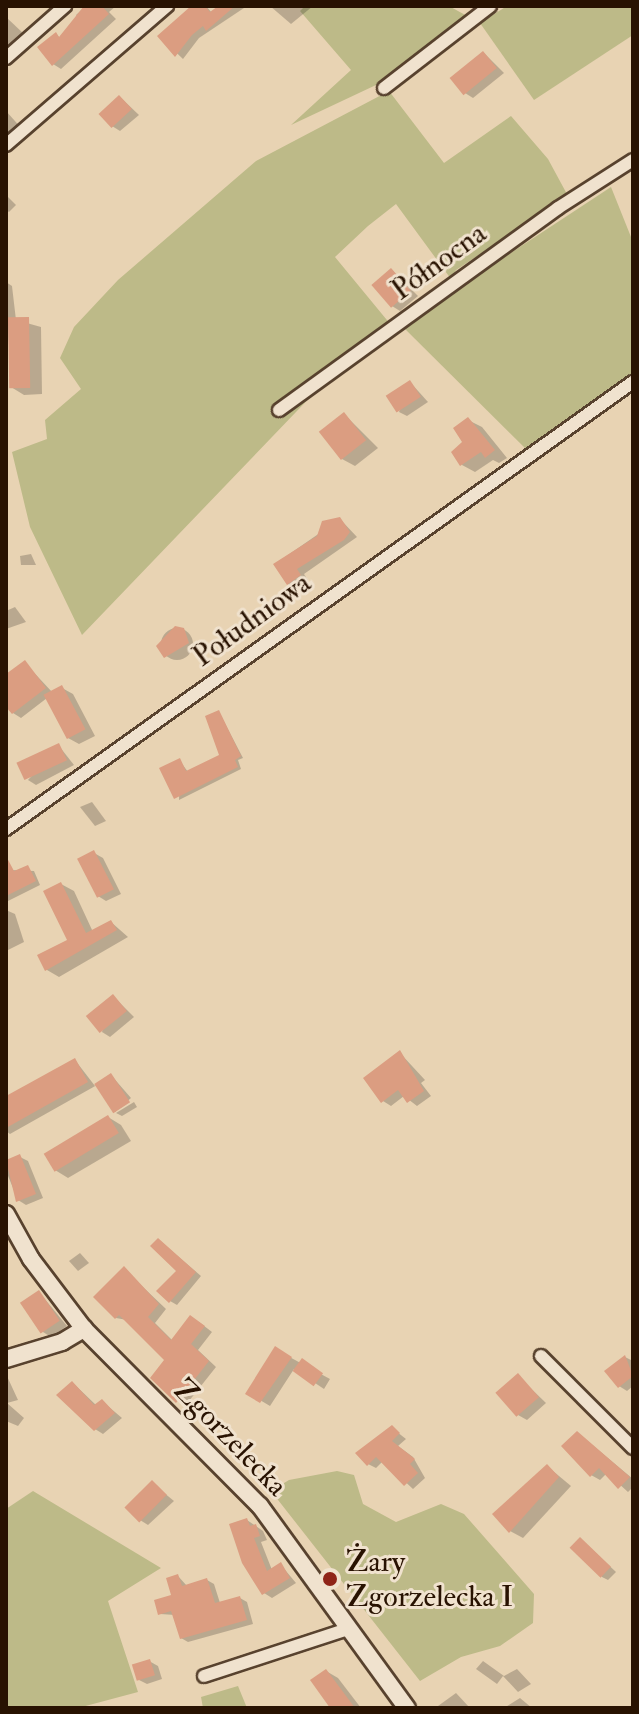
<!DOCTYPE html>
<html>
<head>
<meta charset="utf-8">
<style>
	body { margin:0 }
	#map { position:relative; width:639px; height:1714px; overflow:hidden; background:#e8d3b3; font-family:"IM FELL Double Pica",serif }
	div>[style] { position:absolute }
	.green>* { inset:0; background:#bdba88 }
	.shadow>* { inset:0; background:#0003 }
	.round { border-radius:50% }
	.building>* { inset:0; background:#db9d81; transform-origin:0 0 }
	.roads { filter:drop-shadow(2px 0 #58422e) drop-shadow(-2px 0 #58422e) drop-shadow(0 2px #58422e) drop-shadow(0 -2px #58422e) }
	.minor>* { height:12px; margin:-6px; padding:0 6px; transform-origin:6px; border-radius:6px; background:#f0e2ce }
	.tertiary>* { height:16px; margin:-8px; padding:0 8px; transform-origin:8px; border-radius:8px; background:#f0e2ce }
	.dots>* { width:22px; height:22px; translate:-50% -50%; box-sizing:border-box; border:4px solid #f0e2ce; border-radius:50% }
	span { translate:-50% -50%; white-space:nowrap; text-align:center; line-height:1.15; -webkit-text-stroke:6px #f0e2ce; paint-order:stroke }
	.street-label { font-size:30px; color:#281201 }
	.poi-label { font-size:30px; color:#281201 }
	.left { translate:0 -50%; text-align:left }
	.frame { position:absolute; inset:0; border:8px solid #281201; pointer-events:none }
</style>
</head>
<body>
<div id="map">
	<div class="green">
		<i style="clip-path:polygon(305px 6px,449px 6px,467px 16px,376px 85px,291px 125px,351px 70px,300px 11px)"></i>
		<i style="clip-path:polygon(507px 6px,633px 6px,633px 35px,534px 100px,480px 23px)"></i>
		<i style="clip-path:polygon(389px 91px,444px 163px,511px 116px,548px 159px,568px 196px,456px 270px,451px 279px,396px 204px,368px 226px,335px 257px,391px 325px,367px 338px,82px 635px,30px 527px,12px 452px,47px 439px,45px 420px,81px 389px,60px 358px,74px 327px,118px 280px,256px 161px)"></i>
		<i style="clip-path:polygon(611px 187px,633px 242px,633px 373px,527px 450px,401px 325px)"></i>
		<i style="clip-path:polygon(337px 1471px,354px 1475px,363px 1504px,396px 1522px,441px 1504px,464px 1514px,534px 1594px,533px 1623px,500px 1646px,461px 1657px,420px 1681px,271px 1491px,289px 1480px)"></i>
		<i style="clip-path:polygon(33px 1491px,161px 1568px,108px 1601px,138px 1692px,78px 1708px,6px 1708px,6px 1509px)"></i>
		<i style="clip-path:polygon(238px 1686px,247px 1708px,203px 1708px,201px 1697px)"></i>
	</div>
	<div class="shadow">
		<i style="clip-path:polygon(86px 6px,116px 6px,109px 12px,116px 19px,61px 69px,53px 64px,56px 35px,61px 38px,80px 20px,76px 15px)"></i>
		<i style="clip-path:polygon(195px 6px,206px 6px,212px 13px,222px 6px,247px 6px,199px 38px,183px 59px,160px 37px)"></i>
		<i style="clip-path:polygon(270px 6px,313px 6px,291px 24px)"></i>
		<i style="clip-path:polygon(6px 17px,24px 34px,12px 52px,6px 48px)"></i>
		<i style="clip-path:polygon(484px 53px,504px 73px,473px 98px,465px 93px)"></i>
		<i style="clip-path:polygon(120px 97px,139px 115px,120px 131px,112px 126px)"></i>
		<i style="clip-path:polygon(6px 111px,23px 130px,11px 140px,6px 137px)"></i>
		<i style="clip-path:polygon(6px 195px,16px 205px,9px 212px,6px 210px)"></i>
		<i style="clip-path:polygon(392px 270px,418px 296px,400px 311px,392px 306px)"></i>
		<i style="clip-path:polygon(6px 282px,12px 286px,16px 320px,41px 327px,42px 394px,24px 395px,11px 387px)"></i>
		<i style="clip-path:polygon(410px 382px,428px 402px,407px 416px,399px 412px)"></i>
		<i style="clip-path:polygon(344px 414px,378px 448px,355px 466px,342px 459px)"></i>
		<i style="clip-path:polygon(468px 420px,482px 427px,507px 458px,499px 463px,493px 460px,475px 472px,462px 465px)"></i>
		<i style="clip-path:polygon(340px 519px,357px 537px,304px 574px,308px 580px,297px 589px,288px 584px,275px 564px)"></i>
		<i style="clip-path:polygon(31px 554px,36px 565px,21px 565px,20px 556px)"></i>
		<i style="clip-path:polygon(15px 607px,26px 622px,6px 629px,6px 611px)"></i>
		<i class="round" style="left:161px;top:628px;width:32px;height:32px"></i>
		<i style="clip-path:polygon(25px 663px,53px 693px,62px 688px,73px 694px,95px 736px,79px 744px,68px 738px,47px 698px,21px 718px,13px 713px,6px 704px,6px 677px)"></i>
		<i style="clip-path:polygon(219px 712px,243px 758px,238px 760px,241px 769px,179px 800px,180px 761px,188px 772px,222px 756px)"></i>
		<i style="clip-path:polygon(59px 746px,74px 765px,36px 785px,28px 780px)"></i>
		<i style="clip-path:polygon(92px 802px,106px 821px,95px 826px,80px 807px)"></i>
		<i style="clip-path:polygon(94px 853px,103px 858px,121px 894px,106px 901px,98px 896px)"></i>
		<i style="clip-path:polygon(6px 862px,11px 870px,34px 871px,40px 885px,6px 902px)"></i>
		<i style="clip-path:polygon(61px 884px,74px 891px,93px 932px,111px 922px,128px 937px,59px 977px,47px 970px,40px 956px,70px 941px)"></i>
		<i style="clip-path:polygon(6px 910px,15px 914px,24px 942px,6px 951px)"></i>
		<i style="clip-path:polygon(113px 996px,134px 1017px,110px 1037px,102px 1032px)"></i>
		<i style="clip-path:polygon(400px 1053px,425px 1080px,421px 1083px,431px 1096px,417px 1106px,404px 1096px,391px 1106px,383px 1101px)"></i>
		<i style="clip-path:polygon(75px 1060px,95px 1086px,111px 1075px,131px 1098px,115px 1112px,97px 1085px,10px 1134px,6px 1131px,6px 1098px)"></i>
		<i style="clip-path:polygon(134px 1102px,137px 1107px,122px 1116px,116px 1113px)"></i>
		<i style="clip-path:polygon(108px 1117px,121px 1125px,131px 1141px,68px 1178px,55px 1170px)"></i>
		<i style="clip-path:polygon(20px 1157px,28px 1161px,43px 1198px,26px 1205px,18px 1200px,6px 1171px,6px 1162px)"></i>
		<i style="clip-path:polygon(159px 1240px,201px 1276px,177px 1305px,170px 1301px,179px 1271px)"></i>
		<i style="clip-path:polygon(80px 1253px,89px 1263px,78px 1271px,69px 1261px)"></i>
		<i style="clip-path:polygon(124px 1269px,166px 1309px,155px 1323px,173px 1341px,199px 1322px,212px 1332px,198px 1350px,216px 1367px,185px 1406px,153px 1377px,166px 1360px,127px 1320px,116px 1318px)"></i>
		<i style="clip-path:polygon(39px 1292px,67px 1326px,51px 1337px,43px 1332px)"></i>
		<i style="clip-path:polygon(284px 1354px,330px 1379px,324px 1389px,294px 1369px,270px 1406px,248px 1393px)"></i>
		<i style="clip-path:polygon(625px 1357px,633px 1361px,633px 1386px,627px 1391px,619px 1386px)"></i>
		<i style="clip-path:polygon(6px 1374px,18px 1400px,7px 1403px,24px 1418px,18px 1426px,6px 1421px)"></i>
		<i style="clip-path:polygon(518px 1376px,546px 1403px,527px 1420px,518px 1415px)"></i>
		<i style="clip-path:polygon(73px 1383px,97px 1406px,102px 1401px,122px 1418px,103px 1434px,95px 1429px)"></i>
		<i style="clip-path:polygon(392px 1428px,406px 1439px,398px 1446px,413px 1457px,425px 1478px,413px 1489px,383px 1461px,376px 1468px,368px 1464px)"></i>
		<i style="clip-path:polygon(578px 1433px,633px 1479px,633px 1487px,628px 1492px,607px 1473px,600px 1480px,591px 1475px)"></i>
		<i style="clip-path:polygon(547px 1466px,571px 1486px,523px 1538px,510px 1531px)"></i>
		<i style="clip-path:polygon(152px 1483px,174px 1501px,148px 1525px,140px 1520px)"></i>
		<i style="clip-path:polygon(247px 1520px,263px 1531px,267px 1540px,261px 1542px,272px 1570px,281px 1565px,296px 1583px,272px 1598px,264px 1593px)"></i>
		<i style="clip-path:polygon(581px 1539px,616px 1572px,608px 1580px,602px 1577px)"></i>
		<i style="clip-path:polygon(178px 1576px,187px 1586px,207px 1580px,214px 1584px,220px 1603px,240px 1598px,247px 1602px,253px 1624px,188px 1642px,181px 1638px,175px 1615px,160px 1614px,174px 1596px)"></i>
		<i style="clip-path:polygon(149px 1661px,158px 1666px,162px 1679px,147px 1684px,139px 1680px)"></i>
		<i style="clip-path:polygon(483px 1661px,504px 1676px,517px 1669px,531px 1684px,518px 1692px,503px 1676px,497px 1684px,476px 1669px)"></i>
		<i style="clip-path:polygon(326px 1671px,338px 1678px,361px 1708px,333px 1708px)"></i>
		<i style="clip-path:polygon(456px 1693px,470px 1708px,439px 1708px,438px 1706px)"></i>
		<i style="clip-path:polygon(520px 1698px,532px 1708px,504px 1708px)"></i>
	</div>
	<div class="building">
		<i style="clip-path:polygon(84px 6px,102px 6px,109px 14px,52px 66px,37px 47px,56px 32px,59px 37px)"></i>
		<i style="clip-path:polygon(191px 6px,205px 6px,210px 12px,218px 6px,235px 6px,206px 31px,203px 26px,192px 35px,175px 57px,157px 36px)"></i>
		<i style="left:483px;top:51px;width:22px;height:43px;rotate:51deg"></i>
		<i style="left:119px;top:95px;width:19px;height:28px;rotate:47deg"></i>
		<i style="left:391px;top:268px;width:30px;height:26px;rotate:49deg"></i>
		<i style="left:29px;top:317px;width:71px;height:21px;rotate:89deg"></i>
		<i style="left:410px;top:380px;width:20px;height:29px;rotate:57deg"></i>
		<i style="left:344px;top:412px;width:36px;height:32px;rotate:52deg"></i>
		<i style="clip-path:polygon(468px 417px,495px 450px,485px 458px,481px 452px,460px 466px,451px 452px,462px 442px,453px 428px)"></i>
		<i style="clip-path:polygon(340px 517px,350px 532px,344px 540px,297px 569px,301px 575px,287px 585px,273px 564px,317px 536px,322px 521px)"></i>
		<i style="clip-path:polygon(175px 626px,184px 628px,189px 643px,164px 658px,156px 646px)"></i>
		<i style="clip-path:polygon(25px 660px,46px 688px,12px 714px,6px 707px,6px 674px)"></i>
		<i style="left:62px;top:685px;width:50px;height:21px;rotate:62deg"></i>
		<i style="clip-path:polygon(219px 710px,241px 756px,235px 760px,238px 767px,174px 799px,159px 768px,180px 758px,186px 771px,219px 755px,205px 716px)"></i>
		<i style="left:59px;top:743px;width:19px;height:47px;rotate:65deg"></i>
		<i style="left:94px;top:850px;width:44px;height:19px;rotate:63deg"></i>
		<i style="clip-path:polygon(6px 856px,14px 871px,28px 865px,36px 881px,6px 896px)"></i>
		<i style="clip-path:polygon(61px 882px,86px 933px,111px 920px,117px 930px,45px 971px,37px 955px,67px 940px,43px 891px)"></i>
		<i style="left:113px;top:994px;width:22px;height:35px;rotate:51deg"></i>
		<i style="clip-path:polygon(400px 1050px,424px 1091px,407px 1103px,398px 1090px,381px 1103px,363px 1078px)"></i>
		<i style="clip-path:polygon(75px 1058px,88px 1082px,6px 1128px,6px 1096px)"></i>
		<i style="left:111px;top:1073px;width:35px;height:20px;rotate:57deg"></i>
		<i style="left:108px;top:1115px;width:21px;height:75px;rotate:59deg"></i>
		<i style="clip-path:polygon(20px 1154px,36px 1194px,16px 1202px,6px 1160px)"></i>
		<i style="clip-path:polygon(158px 1238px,196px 1272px,169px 1303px,156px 1291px,176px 1271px,150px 1246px)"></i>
		<i style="clip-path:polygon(124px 1266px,159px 1304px,148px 1317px,171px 1340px,190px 1315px,205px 1326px,191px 1344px,209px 1361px,176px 1403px,150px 1378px,164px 1360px,119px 1315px,115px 1319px,93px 1297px)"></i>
		<i style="left:39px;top:1290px;width:37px;height:23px;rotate:56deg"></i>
		<i style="clip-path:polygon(275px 1346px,292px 1357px,260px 1403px,245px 1394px)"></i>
		<i style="clip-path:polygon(625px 1355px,633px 1376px,618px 1388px,604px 1371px)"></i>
		<i style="left:302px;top:1358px;width:26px;height:16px;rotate:36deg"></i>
		<i style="left:518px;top:1373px;width:32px;height:30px;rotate:49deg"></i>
		<i style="clip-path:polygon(72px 1381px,94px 1405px,102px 1399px,115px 1413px,94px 1431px,56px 1395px)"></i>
		<i style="clip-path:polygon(392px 1425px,400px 1433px,392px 1441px,415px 1459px,410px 1464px,418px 1473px,404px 1486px,376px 1457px,367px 1466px,355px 1453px)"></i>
		<i style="clip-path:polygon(577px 1431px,630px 1477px,618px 1489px,599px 1468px,590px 1477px,561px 1446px)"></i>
		<i style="clip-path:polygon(547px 1464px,559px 1477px,509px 1533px,492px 1514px)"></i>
		<i style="left:152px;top:1480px;width:21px;height:39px;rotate:45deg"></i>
		<i style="clip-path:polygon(247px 1518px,250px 1526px,256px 1524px,260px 1536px,254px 1538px,267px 1571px,281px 1562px,290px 1578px,262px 1595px,242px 1563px,229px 1524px)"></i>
		<i style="left:580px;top:1537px;width:43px;height:15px;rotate:44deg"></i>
		<i style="clip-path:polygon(178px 1574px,182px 1586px,207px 1578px,215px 1603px,240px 1596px,247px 1620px,180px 1639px,171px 1611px,158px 1615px,154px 1600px,171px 1595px,166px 1578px)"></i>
		<i style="left:150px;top:1659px;width:17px;height:19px;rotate:73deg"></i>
		<i style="clip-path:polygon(326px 1669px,355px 1708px,330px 1708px,310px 1680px)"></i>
	</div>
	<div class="roads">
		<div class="minor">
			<i style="left:6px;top:58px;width:79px;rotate:-41.4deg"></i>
			<i style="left:384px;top:88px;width:134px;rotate:-37.7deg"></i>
			<i style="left:6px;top:145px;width:213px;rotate:-40.8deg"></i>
			<i style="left:279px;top:410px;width:344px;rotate:-35.9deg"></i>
			<i style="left:558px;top:208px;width:89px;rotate:-32.6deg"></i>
			<i style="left:6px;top:829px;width:770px;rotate:-35.49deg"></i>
			<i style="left:541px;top:1356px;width:130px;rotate:45deg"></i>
			<i style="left:204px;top:1676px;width:151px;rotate:-18.1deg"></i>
		</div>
		<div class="tertiary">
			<i style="left:6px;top:1214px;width:51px;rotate:60.9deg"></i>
			<i style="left:31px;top:1259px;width:88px;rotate:52.9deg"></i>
			<i style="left:84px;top:1329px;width:250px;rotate:45.2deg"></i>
			<i style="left:260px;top:1506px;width:250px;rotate:54deg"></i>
			<i style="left:6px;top:1359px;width:59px;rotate:-16.9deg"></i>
			<i style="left:62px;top:1342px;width:26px;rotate:-31deg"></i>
		</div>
	</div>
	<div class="dots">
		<i style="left:330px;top:1579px;background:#8f2418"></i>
	</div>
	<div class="street-label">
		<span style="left:439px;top:262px;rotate:-36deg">Północna</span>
		<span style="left:252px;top:620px;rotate:-36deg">Południowa</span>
		<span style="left:230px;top:1438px;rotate:46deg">Zgorzelecka</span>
	</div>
	<div class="poi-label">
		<span class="left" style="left:346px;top:1579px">Żary<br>Zgorzelecka I</span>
	</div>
	<div class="frame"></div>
</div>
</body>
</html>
